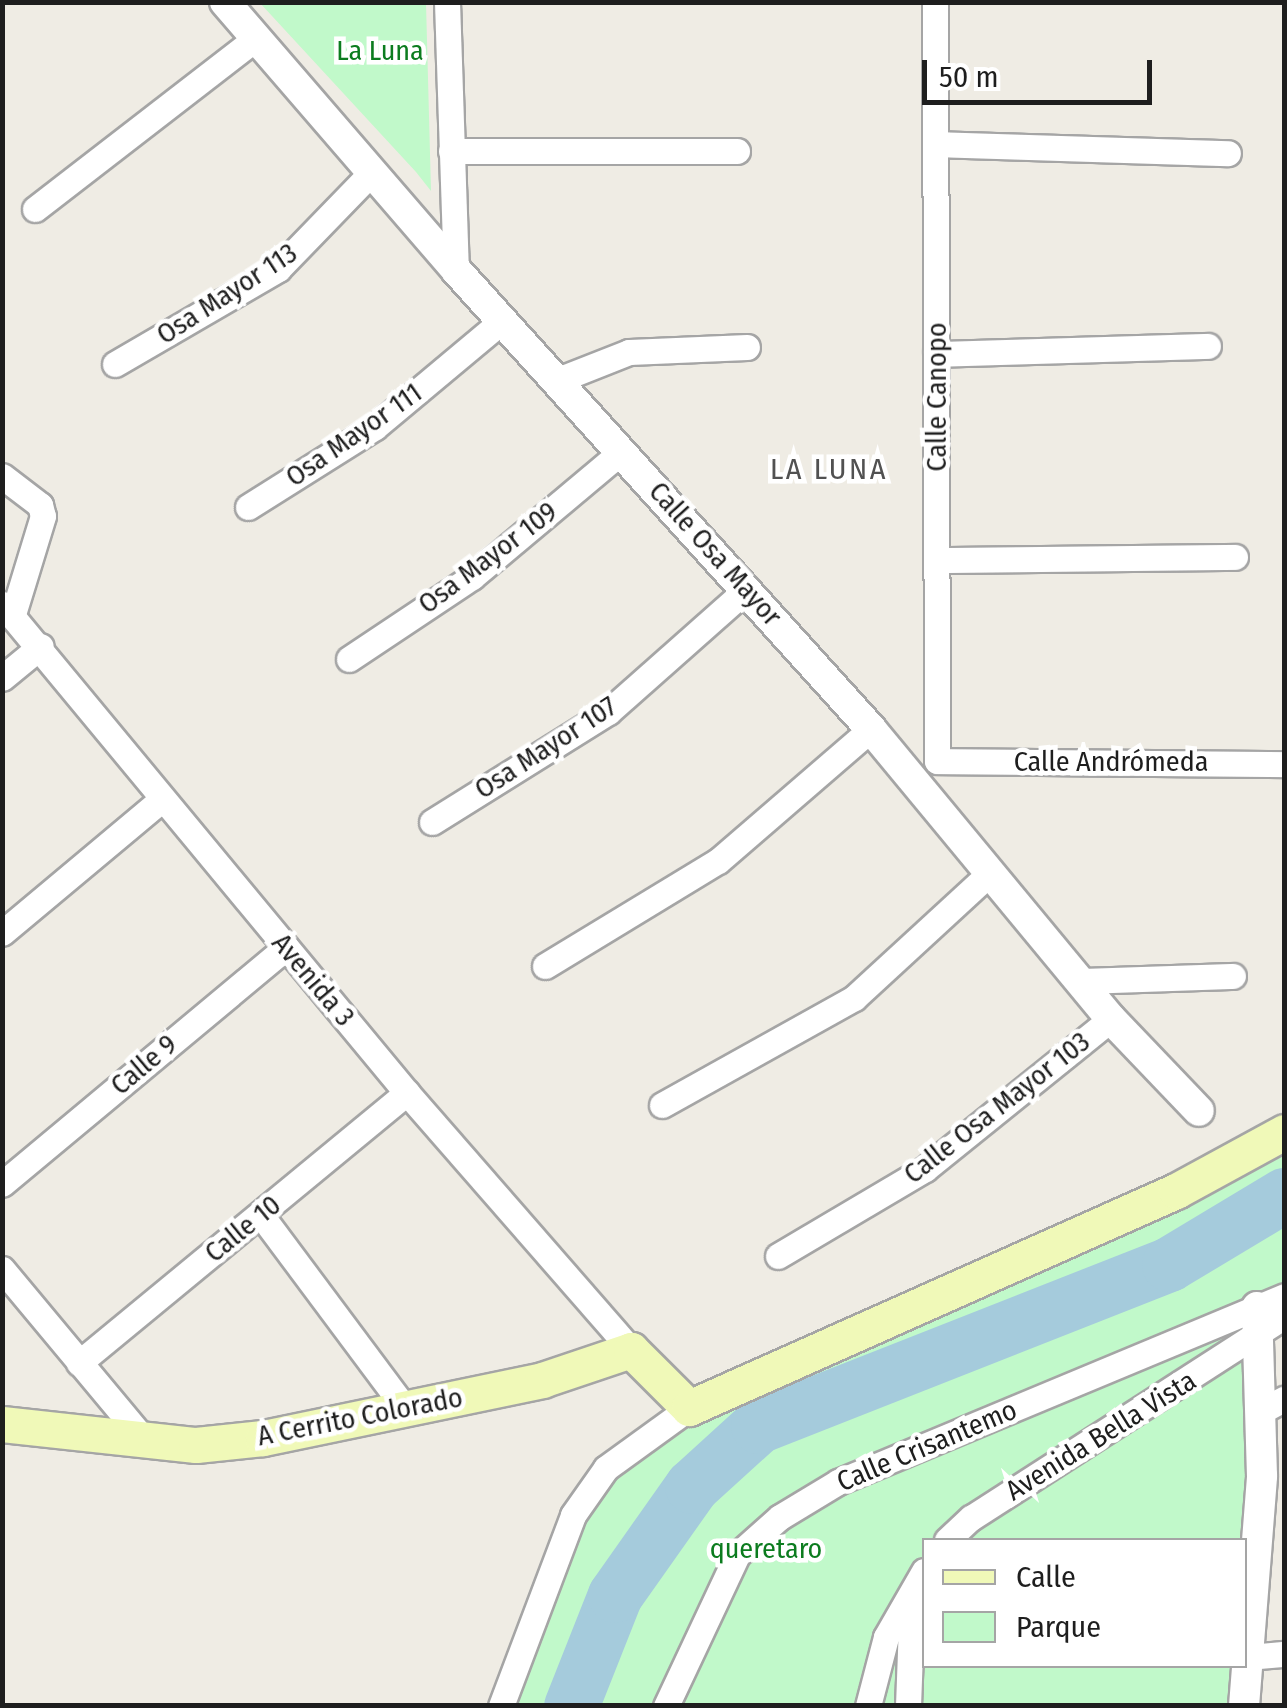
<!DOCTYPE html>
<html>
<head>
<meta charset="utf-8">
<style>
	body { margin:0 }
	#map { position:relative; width:1287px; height:1708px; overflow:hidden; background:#efece4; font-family:"Fira Sans Condensed",sans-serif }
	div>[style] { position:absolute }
	.park>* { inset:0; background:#c1f9ca }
	.river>* { height:55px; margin:-27.5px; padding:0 27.5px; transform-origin:27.5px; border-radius:27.5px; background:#a5cbdc }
	.roads { filter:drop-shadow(2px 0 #a5a5a5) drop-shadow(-2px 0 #a5a5a5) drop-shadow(0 2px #a5a5a5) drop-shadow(0 -2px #a5a5a5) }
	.minor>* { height:25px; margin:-12.5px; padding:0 12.5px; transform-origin:12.5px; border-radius:12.5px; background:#fff }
	.tertiary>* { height:30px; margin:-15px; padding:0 15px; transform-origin:15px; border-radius:15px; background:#fff }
	.secondary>* { height:35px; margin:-17.5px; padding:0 17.5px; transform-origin:17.5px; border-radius:17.5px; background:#f0f9b8 }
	span { translate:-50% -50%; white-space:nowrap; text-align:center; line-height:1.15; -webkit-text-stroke:9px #fff; paint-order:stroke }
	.park-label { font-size:28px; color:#0c7c1f }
	.street-label { font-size:28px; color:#1e1e1e }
	.neighbourhood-label { font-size:30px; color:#515151; letter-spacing:2.5px }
	.frame { position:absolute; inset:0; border:5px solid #1e1e1e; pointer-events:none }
	.legend { position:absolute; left:922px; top:1538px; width:325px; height:130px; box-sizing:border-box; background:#fff; border:2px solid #a5a5a5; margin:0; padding:12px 18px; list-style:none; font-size:30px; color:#1e1e1e }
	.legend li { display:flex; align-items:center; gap:20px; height:50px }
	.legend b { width:50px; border:2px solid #a5a5a5 }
	.scale { position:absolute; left:922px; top:60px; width:230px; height:45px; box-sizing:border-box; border:5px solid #1e1e1e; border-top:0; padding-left:12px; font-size:30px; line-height:35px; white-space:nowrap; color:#1e1e1e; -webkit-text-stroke:8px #fff; paint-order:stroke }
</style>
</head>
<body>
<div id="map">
	<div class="park">
		<i style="clip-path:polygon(260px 3px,426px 3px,431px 191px,416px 172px)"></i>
		<i style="clip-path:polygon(1284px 1133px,1284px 1320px,1259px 1336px,1244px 1540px,924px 1540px,924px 1666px,1240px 1666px,1238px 1705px,501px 1706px,606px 1468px,713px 1398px)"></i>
	</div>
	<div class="river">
		<i style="left:571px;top:1706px;width:119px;rotate:-68.4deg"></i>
		<i style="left:615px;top:1595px;width:133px;rotate:-54.8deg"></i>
		<i style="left:692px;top:1486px;width:89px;rotate:-42.3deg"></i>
		<i style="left:758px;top:1426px;width:442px;rotate:-21.5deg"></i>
		<i style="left:1169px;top:1264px;width:134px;rotate:-31deg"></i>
	</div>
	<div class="roads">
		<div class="minor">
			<i style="left:447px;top:2px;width:268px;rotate:88.1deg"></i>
			<i style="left:935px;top:2px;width:759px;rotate:89.85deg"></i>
			<i style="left:936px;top:144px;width:292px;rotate:1.8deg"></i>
			<i style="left:451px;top:151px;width:286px"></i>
			<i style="left:35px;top:209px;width:277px;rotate:-37.7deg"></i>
			<i style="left:936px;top:354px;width:272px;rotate:-1.7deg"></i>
			<i style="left:115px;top:364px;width:189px;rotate:-30.2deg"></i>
			<i style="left:278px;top:269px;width:135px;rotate:-45.9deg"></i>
			<i style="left:558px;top:380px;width:76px;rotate:-21.5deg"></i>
			<i style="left:629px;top:352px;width:118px;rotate:-2.4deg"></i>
			<i style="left:2px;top:476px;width:48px;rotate:37.3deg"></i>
			<i style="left:40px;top:505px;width:11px;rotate:75deg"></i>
			<i style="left:43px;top:516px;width:102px;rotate:107deg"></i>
			<i style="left:248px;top:507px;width:150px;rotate:-32.2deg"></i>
			<i style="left:375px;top:427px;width:167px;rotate:-39.9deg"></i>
			<i style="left:938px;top:560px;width:297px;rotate:-0.6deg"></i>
			<i style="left:2px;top:604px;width:635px;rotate:50.37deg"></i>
			<i style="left:407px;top:1093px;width:341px;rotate:48.9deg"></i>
			<i style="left:349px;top:659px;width:148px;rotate:-33.7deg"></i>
			<i style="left:472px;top:577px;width:196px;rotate:-40deg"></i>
			<i style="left:2px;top:678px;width:50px;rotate:-39.4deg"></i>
			<i style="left:937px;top:761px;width:347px;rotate:0.5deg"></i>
			<i style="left:432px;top:822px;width:208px;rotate:-32deg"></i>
			<i style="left:608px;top:712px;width:186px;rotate:-41.5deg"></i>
			<i style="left:2px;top:933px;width:209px;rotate:-39.9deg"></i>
			<i style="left:545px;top:966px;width:202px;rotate:-31.3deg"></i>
			<i style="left:718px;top:861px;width:202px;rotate:-40.8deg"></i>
			<i style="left:1080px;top:981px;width:153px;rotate:-1.9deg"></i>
			<i style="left:662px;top:1105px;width:220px;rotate:-29.1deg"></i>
			<i style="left:854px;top:998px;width:183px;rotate:-42.6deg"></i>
			<i style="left:2px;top:1184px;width:370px;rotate:-39.8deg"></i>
			<i style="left:261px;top:1215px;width:236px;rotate:53.3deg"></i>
			<i style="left:778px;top:1256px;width:171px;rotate:-30.6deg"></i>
			<i style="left:925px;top:1169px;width:239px;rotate:-38.9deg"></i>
			<i style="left:2px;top:1269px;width:217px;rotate:50.2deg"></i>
			<i style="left:79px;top:1363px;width:425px;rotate:-39.5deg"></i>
			<i style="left:1263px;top:1410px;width:24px;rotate:-28deg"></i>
			<i style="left:947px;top:1540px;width:33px;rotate:-43deg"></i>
			<i style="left:971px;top:1518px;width:373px;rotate:-32.8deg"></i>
			<i style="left:1248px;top:1657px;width:36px;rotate:-5deg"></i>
			<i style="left:501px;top:1706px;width:204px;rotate:-69.3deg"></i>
			<i style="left:573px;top:1515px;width:57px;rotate:-54.9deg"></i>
			<i style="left:606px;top:1468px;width:102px;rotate:-35.9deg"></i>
			<i style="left:666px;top:1706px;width:167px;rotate:-64.8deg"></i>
			<i style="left:737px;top:1555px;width:57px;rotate:-41.5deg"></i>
			<i style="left:780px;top:1517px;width:68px;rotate:-31.1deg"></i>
			<i style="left:838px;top:1482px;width:483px;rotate:-22.6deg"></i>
			<i style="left:868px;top:1706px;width:71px;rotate:-75.4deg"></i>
			<i style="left:886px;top:1637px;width:76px;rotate:-60.1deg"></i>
			<i style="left:908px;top:1706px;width:110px;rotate:-87.9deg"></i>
		</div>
		<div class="tertiary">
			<i style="left:225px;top:2px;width:354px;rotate:49.2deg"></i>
			<i style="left:456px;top:270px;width:619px;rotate:47.88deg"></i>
			<i style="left:871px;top:729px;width:376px;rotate:50.4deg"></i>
			<i style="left:1111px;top:1019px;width:127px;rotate:46.3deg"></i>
			<i style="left:1244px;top:1706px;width:231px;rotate:-85.5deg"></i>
			<i style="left:1262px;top:1476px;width:169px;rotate:-91.7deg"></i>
		</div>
		<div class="secondary">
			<i style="left:2px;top:1424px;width:195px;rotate:6.2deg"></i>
			<i style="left:196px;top:1445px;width:67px;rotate:-6deg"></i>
			<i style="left:263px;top:1438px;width:285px;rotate:-11.7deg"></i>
			<i style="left:542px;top:1380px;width:94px;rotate:-18.6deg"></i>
			<i style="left:631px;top:1350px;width:82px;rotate:45deg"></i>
			<i style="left:689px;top:1408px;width:533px;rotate:-24.02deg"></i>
			<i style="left:1176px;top:1191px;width:123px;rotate:-28.6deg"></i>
		</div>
	</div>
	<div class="park-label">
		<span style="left:380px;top:51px">La Luna</span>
		<span style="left:766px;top:1549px">queretaro</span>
	</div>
	<div class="street-label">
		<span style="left:227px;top:294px;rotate:-33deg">Osa Mayor 113</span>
		<span style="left:937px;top:397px;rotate:-90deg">Calle Canopo</span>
		<span style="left:354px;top:435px;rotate:-35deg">Osa Mayor 111</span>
		<span style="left:715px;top:554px;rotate:48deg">Calle Osa Mayor</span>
		<span style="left:488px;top:558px;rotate:-37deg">Osa Mayor 109</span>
		<span style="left:546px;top:748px;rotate:-33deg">Osa Mayor 107</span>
		<span style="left:1111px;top:762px">Calle Andrómeda</span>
		<span style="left:313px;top:980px;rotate:50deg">Avenida 3</span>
		<span style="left:144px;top:1065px;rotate:-40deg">Calle 9</span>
		<span style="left:997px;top:1108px;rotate:-38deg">Calle Osa Mayor 103</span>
		<span style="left:243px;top:1229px;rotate:-39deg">Calle 10</span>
		<span style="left:360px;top:1417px;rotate:-11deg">A Cerrito Colorado</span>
		<span style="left:1101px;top:1436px;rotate:-32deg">Avenida Bella Vista</span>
		<span style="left:927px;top:1446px;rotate:-23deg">Calle Crisantemo</span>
	</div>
	<div class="neighbourhood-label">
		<span style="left:829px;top:469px">LA LUNA</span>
	</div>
	<div class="frame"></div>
	<ul class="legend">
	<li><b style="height:12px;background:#f0f9b8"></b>Calle</li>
	<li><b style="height:28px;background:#c1f9ca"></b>Parque</li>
	</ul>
	<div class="scale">50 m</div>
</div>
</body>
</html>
